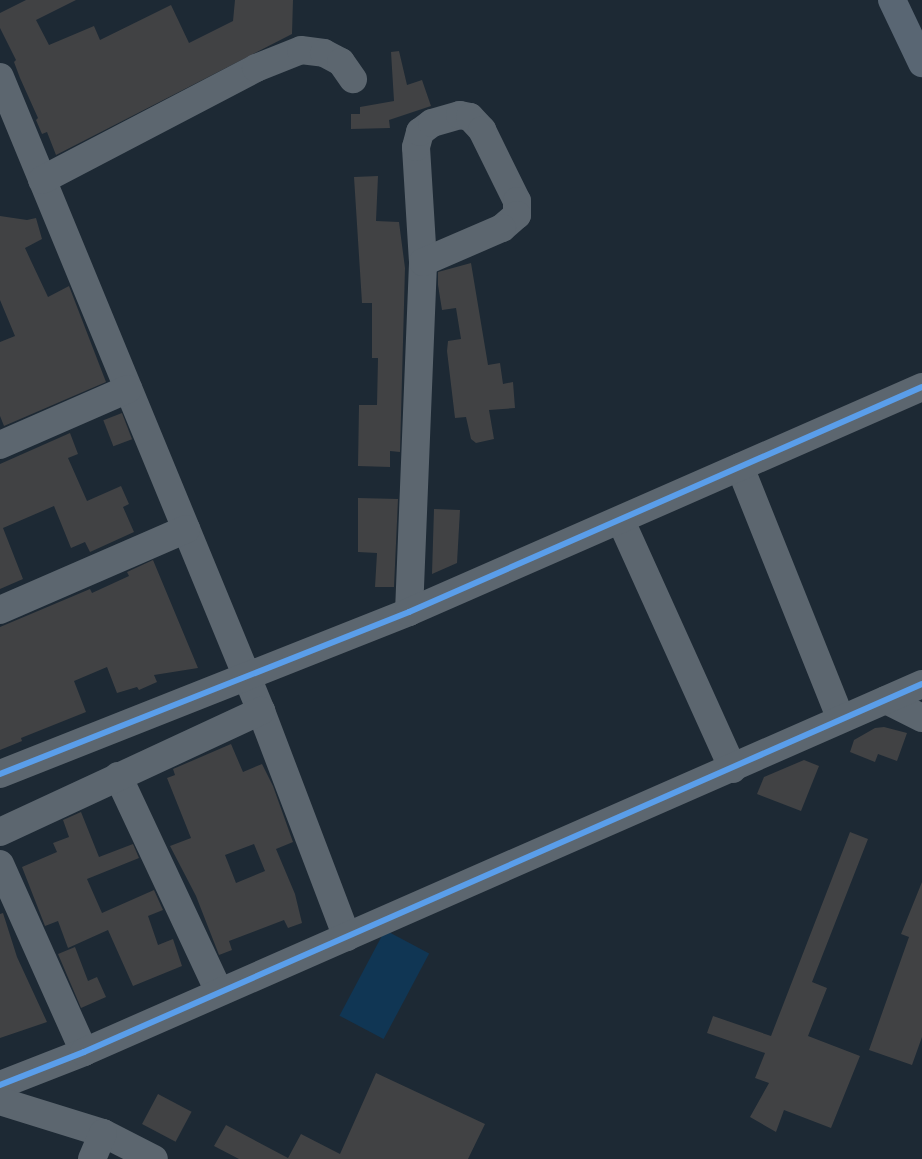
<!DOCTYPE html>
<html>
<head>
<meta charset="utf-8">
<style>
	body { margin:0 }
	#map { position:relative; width:922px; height:1159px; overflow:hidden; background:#1d2934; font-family:Jost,sans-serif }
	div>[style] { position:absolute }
	.green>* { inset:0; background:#103654; transform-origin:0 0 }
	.building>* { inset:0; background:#414244; transform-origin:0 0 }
	.minor>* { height:28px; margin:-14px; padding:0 14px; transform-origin:14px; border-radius:14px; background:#5c666f }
	.major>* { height:28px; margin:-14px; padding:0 14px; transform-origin:14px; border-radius:14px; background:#596673 }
	.cycleway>* { height:6px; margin:-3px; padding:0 3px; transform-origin:3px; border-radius:3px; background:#5a9eea }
	span { translate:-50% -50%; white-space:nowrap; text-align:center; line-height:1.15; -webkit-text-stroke:4.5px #0a2032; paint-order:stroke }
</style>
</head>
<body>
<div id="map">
	<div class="green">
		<i style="left:385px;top:930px;width:50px;height:97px;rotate:28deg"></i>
	</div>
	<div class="building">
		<i style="clip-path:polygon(26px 0,76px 0,36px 20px,49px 45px,94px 26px,100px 40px,171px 5px,189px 43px,233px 21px,235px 0,293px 0,292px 34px,56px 155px,47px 132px,42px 134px,36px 120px,38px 118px,20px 78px,14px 62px,16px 60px,0 28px,0 13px)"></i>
		<i style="clip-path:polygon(399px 51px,407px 85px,422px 80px,431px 106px,389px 120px,390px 128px,351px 129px,351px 114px,360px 114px,360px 107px,394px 101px,391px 52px)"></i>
		<i style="clip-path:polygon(378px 176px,376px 221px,399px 222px,405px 268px,400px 452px,390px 451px,390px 467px,358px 466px,359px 405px,377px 405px,378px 358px,372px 358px,372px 303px,362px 303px,354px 177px)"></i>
		<i style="clip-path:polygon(0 216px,27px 220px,36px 218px,42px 239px,25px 248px,31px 261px,48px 297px,69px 286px,106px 382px,4px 426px,0 416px,0 342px,15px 336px,0 300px)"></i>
		<i style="clip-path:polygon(471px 263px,488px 365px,500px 363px,503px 384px,513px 382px,515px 408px,489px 410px,494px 439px,476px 443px,471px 439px,466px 417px,455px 418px,447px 351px,448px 341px,461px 339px,456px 308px,442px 310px,438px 285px,438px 272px)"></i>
		<i style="left:122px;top:413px;width:28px;height:20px;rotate:69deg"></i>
		<i style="clip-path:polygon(70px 433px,78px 454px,68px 458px,87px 501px,121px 486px,129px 504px,123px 507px,134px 532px,90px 552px,85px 542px,71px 548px,54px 506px,3px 528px,23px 579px,0 589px,0 464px)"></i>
		<i style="clip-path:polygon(358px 498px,398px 499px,394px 587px,375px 587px,377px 553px,358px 552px)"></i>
		<i style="clip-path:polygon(434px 509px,460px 510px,457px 563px,432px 574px)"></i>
		<i style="clip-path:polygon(153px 560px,198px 668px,154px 675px,157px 682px,139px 690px,137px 687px,117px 693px,107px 667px,74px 681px,86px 712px,21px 738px,22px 741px,0 750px,0 627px,90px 589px,92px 593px,129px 576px,127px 572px)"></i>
		<i style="clip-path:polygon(884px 727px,907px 733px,897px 761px,878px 754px,875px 762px,850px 752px,854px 740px,875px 728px)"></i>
		<i style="clip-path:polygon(evenodd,231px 744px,243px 772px,262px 764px,273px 786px,293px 842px,276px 849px,295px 894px,302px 923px,288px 928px,284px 920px,229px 941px,232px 950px,219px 955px,196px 896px,170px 846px,191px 838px,167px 778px,175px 775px,173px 769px,231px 744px,254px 844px,265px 871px,236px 883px,225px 855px,254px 844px)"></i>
		<i style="clip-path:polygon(804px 760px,819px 766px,801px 811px,757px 794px,764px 777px)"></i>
		<i style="clip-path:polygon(81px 812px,99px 857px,133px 844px,139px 858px,87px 879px,102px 913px,154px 890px,163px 910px,148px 916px,158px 945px,173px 939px,182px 966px,133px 986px,108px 930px,68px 948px,58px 921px,45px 926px,22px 867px,57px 852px,53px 843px,69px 837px,63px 820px)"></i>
		<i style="clip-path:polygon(850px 832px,868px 839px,812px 982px,827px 988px,808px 1036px,860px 1056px,831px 1128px,784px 1110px,776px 1132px,750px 1117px,769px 1083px,755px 1078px,765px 1053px,707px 1033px,713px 1016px,771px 1036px)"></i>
		<i style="clip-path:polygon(922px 882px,922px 1037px,912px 1065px,869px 1050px,909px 937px,901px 934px)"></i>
		<i style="clip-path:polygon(3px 913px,17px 957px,47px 1022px,0 1038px,0 914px)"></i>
		<i style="clip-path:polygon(75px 947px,88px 981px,97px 977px,106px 997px,81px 1008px,58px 954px)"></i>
		<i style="clip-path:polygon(376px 1073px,485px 1124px,468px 1159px,239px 1159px,214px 1146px,226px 1125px,288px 1158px,301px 1134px,340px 1154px)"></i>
		<i style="left:158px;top:1094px;width:38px;height:34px;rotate:28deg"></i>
	</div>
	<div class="minor">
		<i style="left:0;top:77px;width:686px;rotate:67.62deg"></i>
		<i style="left:261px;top:711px;width:242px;rotate:69.2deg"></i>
		<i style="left:42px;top:180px;width:242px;rotate:-27.6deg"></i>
		<i style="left:256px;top:68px;width:48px;rotate:-21.8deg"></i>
		<i style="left:301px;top:50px;width:23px;rotate:7deg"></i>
		<i style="left:324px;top:53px;width:19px;rotate:28deg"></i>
		<i style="left:341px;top:62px;width:21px;rotate:55deg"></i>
		<i style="left:0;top:445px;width:140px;rotate:-23.6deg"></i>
		<i style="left:740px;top:467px;width:271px;rotate:68.2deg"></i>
		<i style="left:621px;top:521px;width:272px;rotate:65.7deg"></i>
		<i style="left:0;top:610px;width:203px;rotate:-23.5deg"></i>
		<i style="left:409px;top:612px;width:350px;rotate:-87.7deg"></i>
		<i style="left:423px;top:262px;width:115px;rotate:-93.5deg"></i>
		<i style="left:416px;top:147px;width:16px;rotate:-75deg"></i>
		<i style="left:420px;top:132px;width:15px;rotate:-37deg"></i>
		<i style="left:432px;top:123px;width:29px;rotate:-16deg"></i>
		<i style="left:460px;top:115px;width:10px;rotate:11deg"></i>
		<i style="left:470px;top:117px;width:18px;rotate:47deg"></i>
		<i style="left:482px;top:130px;width:79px;rotate:63.8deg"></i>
		<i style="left:517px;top:201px;width:14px;rotate:90deg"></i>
		<i style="left:517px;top:215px;width:20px;rotate:139deg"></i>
		<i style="left:502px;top:228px;width:86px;rotate:156.7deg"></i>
		<i style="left:886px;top:700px;width:40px;rotate:26.6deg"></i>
		<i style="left:0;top:774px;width:440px;rotate:-21.6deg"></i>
		<i style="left:409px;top:612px;width:560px;rotate:-23.68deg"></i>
		<i style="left:118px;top:776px;width:238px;rotate:64.9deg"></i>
		<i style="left:0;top:832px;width:288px;rotate:-24.9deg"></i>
		<i style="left:0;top:864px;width:206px;rotate:65.9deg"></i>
		<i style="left:0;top:1085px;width:90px;rotate:-21.4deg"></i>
		<i style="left:84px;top:1052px;width:915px;rotate:-23.71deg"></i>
		<i style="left:0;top:1101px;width:108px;rotate:17.3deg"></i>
		<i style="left:103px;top:1133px;width:57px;rotate:27deg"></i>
		<i style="left:92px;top:1159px;width:28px;rotate:-67deg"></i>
	</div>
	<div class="major">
		<i style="left:892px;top:0;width:70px;rotate:64.5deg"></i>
	</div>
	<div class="cycleway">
		<i style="left:0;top:774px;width:440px;rotate:-21.6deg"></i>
		<i style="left:409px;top:612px;width:560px;rotate:-23.68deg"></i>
		<i style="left:0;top:1085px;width:90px;rotate:-21.4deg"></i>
		<i style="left:84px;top:1052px;width:915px;rotate:-23.71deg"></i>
	</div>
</div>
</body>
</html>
